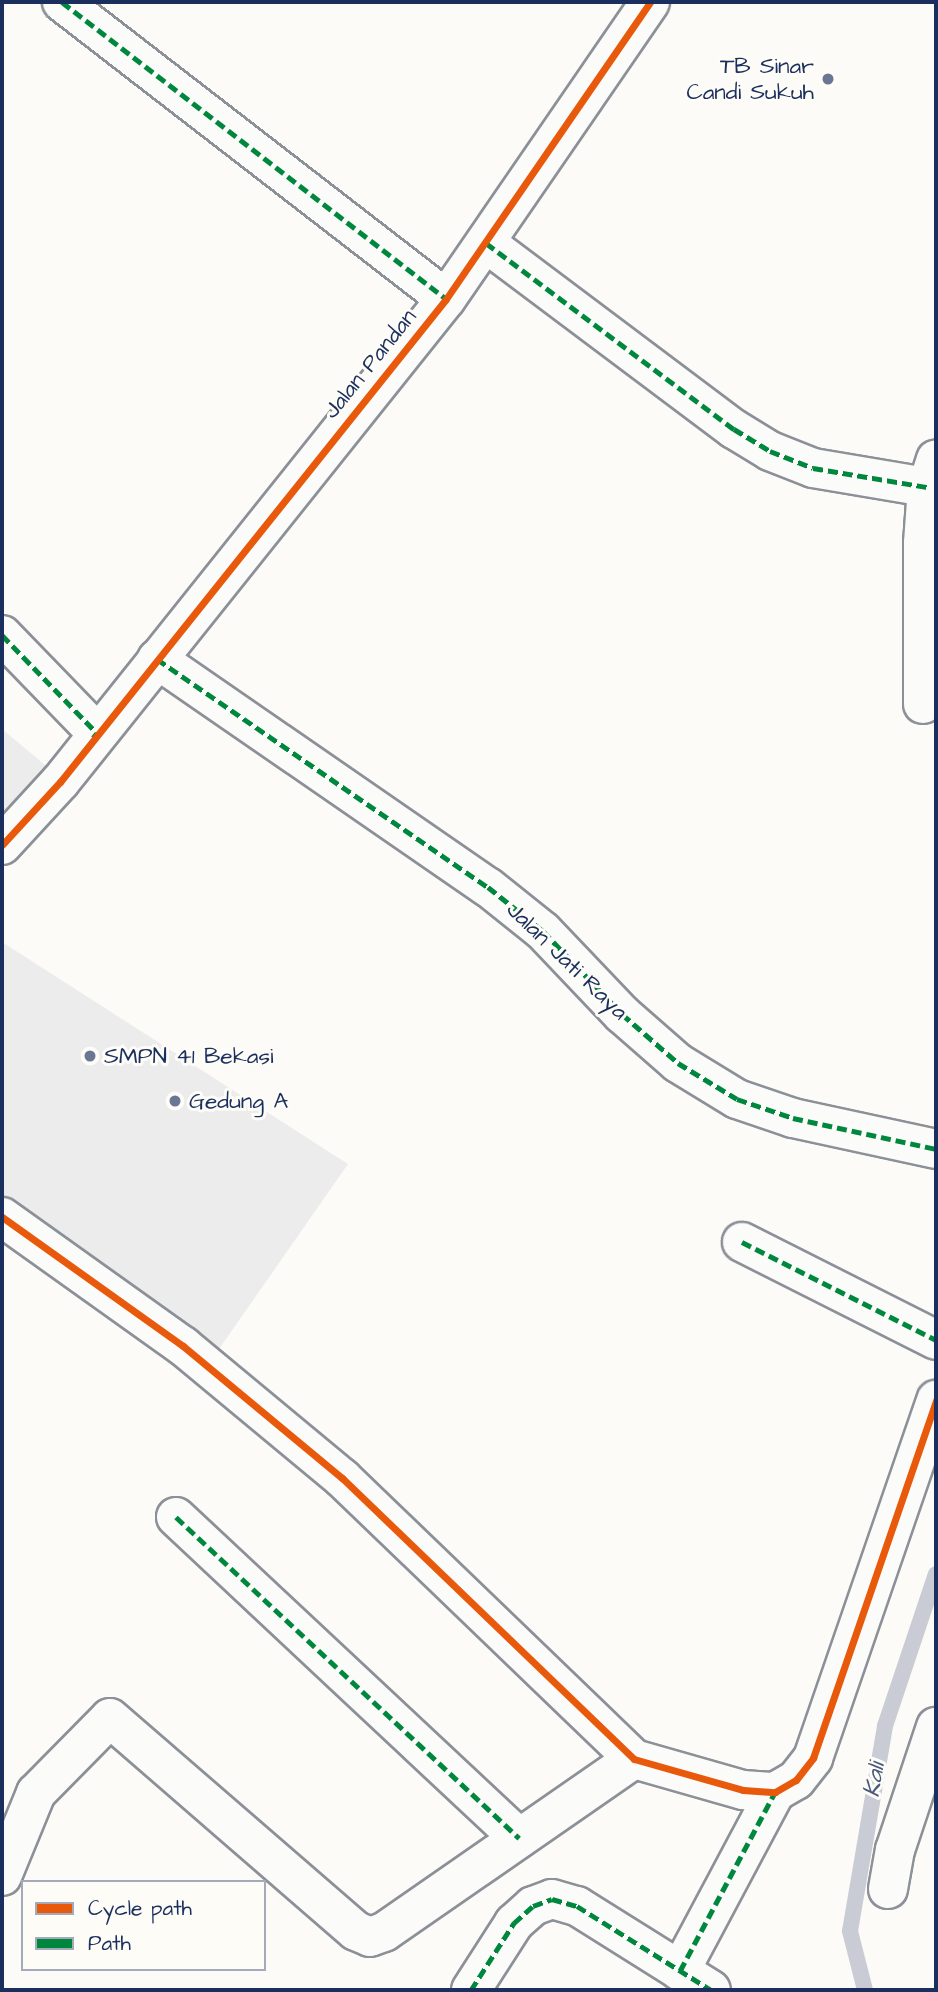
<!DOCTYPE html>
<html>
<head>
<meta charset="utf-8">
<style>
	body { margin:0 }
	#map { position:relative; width:938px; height:1992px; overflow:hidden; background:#fcfbf8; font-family:"Architects Daughter",sans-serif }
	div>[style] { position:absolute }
	.built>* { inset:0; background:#ebeceb }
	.stream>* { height:16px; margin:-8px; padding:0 8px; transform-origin:8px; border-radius:8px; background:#c9ccd4 }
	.roads { filter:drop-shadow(2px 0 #8c9097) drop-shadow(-2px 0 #8c9097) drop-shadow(0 2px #8c9097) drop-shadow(0 -2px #8c9097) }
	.minor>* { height:38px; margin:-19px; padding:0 19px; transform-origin:19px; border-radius:19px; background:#fbfbf9 }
	.quiet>* { height:5px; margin-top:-2.5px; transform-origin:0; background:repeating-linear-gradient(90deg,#00873e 0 10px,transparent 0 15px) }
	.cycleway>* { height:7px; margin:-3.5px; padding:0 3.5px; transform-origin:3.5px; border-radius:3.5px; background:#e8590c }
	.dots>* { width:19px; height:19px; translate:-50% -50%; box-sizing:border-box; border:4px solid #fdfcf7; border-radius:50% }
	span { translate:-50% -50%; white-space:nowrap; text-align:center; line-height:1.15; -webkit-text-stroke:6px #fdfcf7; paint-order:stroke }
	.poi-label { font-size:23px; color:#1b2f5e }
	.right { translate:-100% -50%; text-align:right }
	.left { translate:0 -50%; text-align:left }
	.street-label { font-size:23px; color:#1b2f5e }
	.water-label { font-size:24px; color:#49587d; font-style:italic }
	.frame { position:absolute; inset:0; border:4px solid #1b2f5e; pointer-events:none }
	.legend { position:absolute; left:21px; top:1880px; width:245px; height:91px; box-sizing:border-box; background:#fdfcf7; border:2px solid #a3aaba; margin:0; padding:9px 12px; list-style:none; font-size:21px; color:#1b2f5e }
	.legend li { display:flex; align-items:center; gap:14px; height:35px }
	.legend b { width:35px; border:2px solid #a3aaba }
</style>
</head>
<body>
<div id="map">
	<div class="built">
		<i style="clip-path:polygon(2px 729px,57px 775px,2px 838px)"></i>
		<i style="clip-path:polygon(2px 942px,348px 1164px,219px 1349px,2px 1199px)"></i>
	</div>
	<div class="stream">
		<i style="left:865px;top:1990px;width:61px;rotate:-104.3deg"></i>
		<i style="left:850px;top:1931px;width:208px;rotate:-80.3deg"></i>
		<i style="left:885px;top:1726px;width:160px;rotate:-71.5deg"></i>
	</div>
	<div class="roads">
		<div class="minor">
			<i style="left:62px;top:2px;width:485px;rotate:37.7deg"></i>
			<i style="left:486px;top:243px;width:310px;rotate:36.9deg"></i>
			<i style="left:734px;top:429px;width:42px;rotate:31.4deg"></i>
			<i style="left:770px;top:451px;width:46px;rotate:21.6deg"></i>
			<i style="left:813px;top:468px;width:116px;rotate:9.5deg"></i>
			<i style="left:2px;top:635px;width:136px;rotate:45.9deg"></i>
			<i style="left:157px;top:659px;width:402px;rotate:34.6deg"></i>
			<i style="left:488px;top:887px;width:70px;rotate:38.7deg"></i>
			<i style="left:543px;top:931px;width:115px;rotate:46.4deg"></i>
			<i style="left:622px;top:1014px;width:74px;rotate:41.2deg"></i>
			<i style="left:678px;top:1063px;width:69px;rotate:31.4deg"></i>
			<i style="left:737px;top:1099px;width:59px;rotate:18.7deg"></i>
			<i style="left:793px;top:1118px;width:146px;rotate:12.2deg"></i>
			<i style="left:923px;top:704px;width:161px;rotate:-90deg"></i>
			<i style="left:923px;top:543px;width:56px;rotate:-85.9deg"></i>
			<i style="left:927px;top:487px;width:29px;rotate:-72deg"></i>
			<i style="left:2px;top:845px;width:86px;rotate:-47.4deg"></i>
			<i style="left:60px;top:782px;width:618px;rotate:-51.37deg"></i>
			<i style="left:446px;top:299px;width:360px;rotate:-55.5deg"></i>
			<i style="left:2px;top:1217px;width:222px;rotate:35.5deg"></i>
			<i style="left:183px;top:1346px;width:207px;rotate:39.7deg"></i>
			<i style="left:342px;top:1478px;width:405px;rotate:43.9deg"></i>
			<i style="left:634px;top:1759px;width:113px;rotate:15.9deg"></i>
			<i style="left:743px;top:1790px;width:32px;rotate:4deg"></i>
			<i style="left:775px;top:1792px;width:24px;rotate:-30deg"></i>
			<i style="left:796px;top:1780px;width:28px;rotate:-52deg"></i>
			<i style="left:813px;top:1758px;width:379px;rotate:-71deg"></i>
			<i style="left:742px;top:1242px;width:217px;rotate:26.8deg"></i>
			<i style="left:176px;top:1517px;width:470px;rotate:43.1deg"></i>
			<i style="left:2px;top:1876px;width:90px;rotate:-67.7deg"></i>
			<i style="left:36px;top:1793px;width:105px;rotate:-45.4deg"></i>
			<i style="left:110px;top:1718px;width:325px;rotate:40.9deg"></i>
			<i style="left:356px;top:1931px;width:15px;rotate:23deg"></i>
			<i style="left:370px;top:1937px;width:15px;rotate:-20deg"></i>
			<i style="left:384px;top:1932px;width:304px;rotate:-34.7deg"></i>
			<i style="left:888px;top:1889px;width:40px;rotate:-80deg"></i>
			<i style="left:895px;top:1850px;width:130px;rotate:-71.6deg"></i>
			<i style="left:680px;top:1971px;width:203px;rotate:-62deg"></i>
			<i style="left:471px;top:1990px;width:80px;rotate:-57.3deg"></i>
			<i style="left:514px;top:1923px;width:25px;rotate:-42deg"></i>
			<i style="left:533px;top:1906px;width:20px;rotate:-20deg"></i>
			<i style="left:552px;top:1899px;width:26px;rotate:16deg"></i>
			<i style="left:577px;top:1906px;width:158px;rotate:32.1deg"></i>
		</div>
	</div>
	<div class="quiet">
		<i style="left:62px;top:2px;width:485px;rotate:37.7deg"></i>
		<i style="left:486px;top:243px;width:310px;rotate:36.9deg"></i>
		<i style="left:734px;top:429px;width:42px;rotate:31.4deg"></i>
		<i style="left:770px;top:451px;width:46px;rotate:21.6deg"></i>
		<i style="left:813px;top:468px;width:116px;rotate:9.5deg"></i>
		<i style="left:2px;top:635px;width:136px;rotate:45.9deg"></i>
		<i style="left:97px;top:733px;width:6px;rotate:129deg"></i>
		<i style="left:157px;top:659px;width:402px;rotate:34.6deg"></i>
		<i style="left:488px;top:887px;width:70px;rotate:38.7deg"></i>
		<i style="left:543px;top:931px;width:115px;rotate:46.4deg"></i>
		<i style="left:622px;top:1014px;width:74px;rotate:41.2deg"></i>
		<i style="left:678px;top:1063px;width:69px;rotate:31.4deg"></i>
		<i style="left:737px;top:1099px;width:59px;rotate:18.7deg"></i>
		<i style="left:793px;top:1118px;width:146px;rotate:12.2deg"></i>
		<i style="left:742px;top:1242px;width:217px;rotate:26.8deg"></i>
		<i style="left:176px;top:1517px;width:470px;rotate:43.1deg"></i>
		<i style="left:680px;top:1971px;width:203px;rotate:-62deg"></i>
		<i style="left:471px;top:1990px;width:80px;rotate:-57.3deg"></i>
		<i style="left:514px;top:1923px;width:25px;rotate:-42deg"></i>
		<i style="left:533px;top:1906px;width:20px;rotate:-20deg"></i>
		<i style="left:552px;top:1899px;width:26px;rotate:16deg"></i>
		<i style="left:577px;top:1906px;width:158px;rotate:32.1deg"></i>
	</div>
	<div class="cycleway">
		<i style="left:2px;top:845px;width:86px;rotate:-47.4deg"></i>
		<i style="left:60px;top:782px;width:618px;rotate:-51.37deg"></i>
		<i style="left:446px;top:299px;width:360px;rotate:-55.5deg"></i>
		<i style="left:2px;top:1217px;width:222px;rotate:35.5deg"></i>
		<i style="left:183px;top:1346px;width:207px;rotate:39.7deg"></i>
		<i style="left:342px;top:1478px;width:405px;rotate:43.9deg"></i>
		<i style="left:634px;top:1759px;width:113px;rotate:15.9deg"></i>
		<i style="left:743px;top:1790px;width:32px;rotate:4deg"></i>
		<i style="left:775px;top:1792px;width:24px;rotate:-30deg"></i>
		<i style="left:796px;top:1780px;width:28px;rotate:-52deg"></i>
		<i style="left:813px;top:1758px;width:379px;rotate:-71deg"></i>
	</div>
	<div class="dots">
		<i style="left:828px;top:79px;background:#6a7694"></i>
		<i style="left:90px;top:1056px;background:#6a7694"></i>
		<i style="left:175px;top:1101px;background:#6a7694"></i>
	</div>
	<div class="poi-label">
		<span class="right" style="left:814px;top:79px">TB Sinar<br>Candi Sukuh</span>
		<span class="left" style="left:104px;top:1056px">SMPN 41 Bekasi</span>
		<span class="left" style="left:189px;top:1101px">Gedung A</span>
	</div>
	<div class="street-label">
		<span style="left:370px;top:364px;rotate:-51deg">Jalan Pandan</span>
		<span style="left:567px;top:961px;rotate:44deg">Jalan Jati Raya</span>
	</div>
	<div class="water-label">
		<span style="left:875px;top:1780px;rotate:-80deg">Kali</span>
	</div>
	<div class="frame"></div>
	<ul class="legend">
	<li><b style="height:9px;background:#e8590c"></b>Cycle path</li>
	<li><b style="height:9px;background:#00873e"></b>Path</li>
	</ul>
</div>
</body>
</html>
